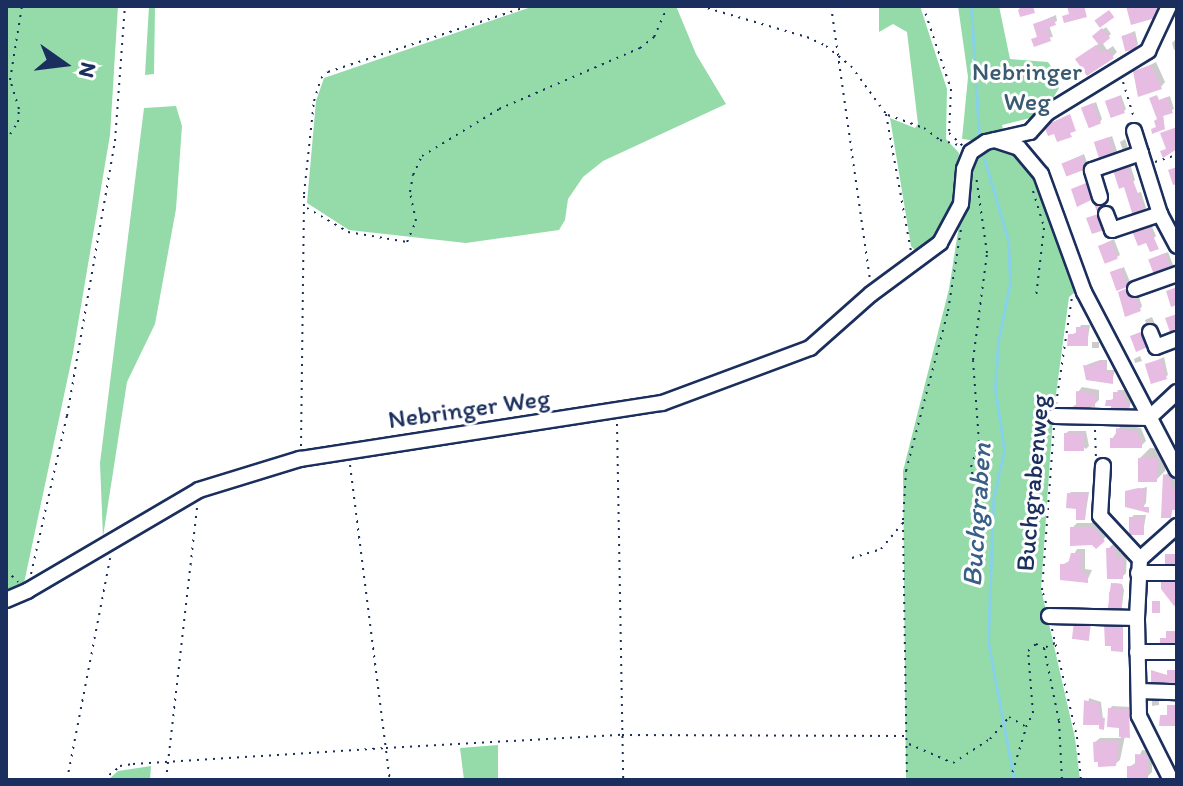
<!DOCTYPE html>
<html>
<head>
<meta charset="utf-8">
<style>
	body { margin:0 }
	#map { position:relative; width:1183px; height:786px; overflow:hidden; background:#fff; font-family:Itim,sans-serif }
	div>[style] { position:absolute }
	.green>* { inset:0; background:#94dba9 }
	.shadow>* { inset:0; background:#0003; transform-origin:0 0 }
	.stream>* { height:3px; margin:-1.5px; padding:0 1.5px; transform-origin:1.5px; border-radius:1.5px; background:#87d2e8 }
	.building>* { inset:0; background:#e6bce2; transform-origin:0 0 }
	.path>* { height:2px; margin-top:-1px; transform-origin:0; background:repeating-linear-gradient(90deg,#1b2f5e 0 2px,transparent 0 8px) }
	.roads { filter:drop-shadow(2px 0 #1b2f5e) drop-shadow(-2px 0 #1b2f5e) drop-shadow(0 2px #1b2f5e) drop-shadow(0 -2px #1b2f5e) }
	.minor>* { height:14px; margin:-7px; padding:0 7px; transform-origin:7px; border-radius:7px; background:#fff }
	span { translate:-50% -50%; white-space:nowrap; text-align:center; line-height:1.15; -webkit-text-stroke:6px #fff; paint-order:stroke }
	.park-label { font-size:26px; color:#395a71 }
	.street-label { font-size:26px; color:#1b2f5e }
	.water-label { font-size:28px; color:#3b6087; font-style:italic }
	.frame { position:absolute; inset:0; border:8px solid #1b2f5e; pointer-events:none }
	.north { position:absolute; left:24px; top:24px; width:80px; height:80px; -webkit-text-stroke:6px #fff; paint-order:stroke; rotate:104deg; font-size:22px; font-weight:700; line-height:32px; text-align:center; color:#1b2f5e }
	.north::after { content:''; display:block; margin:auto; width:28px; height:36px; background:#1b2f5e; clip-path:polygon(50% 0,100% 100%,50% 72%,0 100%) }
</style>
</head>
<body>
<div id="map">
	<div class="green">
		<i style="clip-path:polygon(6px 6px,118px 6px,110px 135px,73px 353px,23px 588px,6px 597px)"></i>
		<i style="clip-path:polygon(149px 6px,155px 6px,154px 74px,145px 75px)"></i>
		<i style="clip-path:polygon(534px 6px,676px 6px,696px 54px,726px 104px,603px 161px,583px 177px,568px 199px,565px 220px,559px 230px,466px 243px,349px 230px,307px 203px,316px 101px,324px 78px)"></i>
		<i style="clip-path:polygon(879px 6px,920px 6px,947px 89px,946px 139px,959px 153px,956px 198px,948px 226px,920px 256px,911px 246px,890px 118px,915px 128px,918px 124px,907px 32px,893px 24px,879px 32px)"></i>
		<i style="clip-path:polygon(958px 6px,999px 6px,1010px 59px,1048px 62px,1057px 75px,1059px 88px,1049px 105px,1030px 118px,1002px 125px,1004px 133px,978px 141px,962px 139px,968px 77px)"></i>
		<i style="clip-path:polygon(176px 106px,182px 126px,176px 209px,155px 324px,127px 382px,103px 537px,100px 463px,144px 108px)"></i>
		<i style="clip-path:polygon(988px 147px,1014px 151px,1034px 170px,1079px 289px,1069px 297px,1053px 417px,1041px 589px,1075px 738px,1080px 780px,906px 780px,903px 471px,949px 289px,968px 168px)"></i>
		<i style="clip-path:polygon(498px 745px,498px 780px,464px 780px,460px 748px)"></i>
		<i style="clip-path:polygon(151px 766px,150px 780px,108px 780px,118px 771px)"></i>
	</div>
	<div class="shadow">
		<i style="clip-path:polygon(1056px 15px,1057px 21px,1049px 25px,1053px 37px,1034px 39px,1039px 36px,1035px 24px)"></i>
		<i style="clip-path:polygon(1106px 27px,1111px 34px,1102px 42px,1107px 50px,1113px 46px,1117px 52px,1112px 57px,1083px 54px,1100px 43px,1095px 36px)"></i>
		<i style="clip-path:polygon(1135px 31px,1138px 44px,1136px 47px,1123px 36px)"></i>
		<i style="clip-path:polygon(1175px 40px,1177px 49px,1174px 50px,1172px 43px)"></i>
		<i style="clip-path:polygon(1156px 62px,1165px 82px,1161px 87px,1136px 72px)"></i>
		<i style="clip-path:polygon(1121px 95px,1126px 109px,1123px 112px,1107px 101px)"></i>
		<i style="clip-path:polygon(1170px 96px,1174px 109px,1163px 114px,1164px 127px,1158px 127px,1157px 101px)"></i>
		<i style="clip-path:polygon(1096px 102px,1102px 119px,1100px 122px,1083px 108px)"></i>
		<i style="clip-path:polygon(1112px 136px,1117px 151px,1114px 154px,1097px 143px)"></i>
		<i style="clip-path:polygon(1125px 139px,1129px 151px,1124px 154px,1120px 142px)"></i>
		<i style="clip-path:polygon(1084px 154px,1088px 165px,1085px 168px,1064px 163px)"></i>
		<i style="clip-path:polygon(1130px 164px,1135px 180px,1133px 182px,1115px 171px)"></i>
		<i style="clip-path:polygon(1141px 192px,1146px 208px,1144px 210px,1137px 193px)"></i>
		<i style="clip-path:polygon(1151px 224px,1156px 236px,1153px 239px,1135px 232px)"></i>
		<i style="clip-path:polygon(1114px 239px,1120px 255px,1117px 257px,1100px 246px)"></i>
		<i style="clip-path:polygon(1168px 252px,1173px 265px,1177px 263px,1177px 270px,1150px 260px)"></i>
		<i style="clip-path:polygon(1124px 267px,1130px 282px,1127px 285px,1112px 273px)"></i>
		<i style="clip-path:polygon(1127px 289px,1130px 297px,1138px 294px,1142px 306px,1140px 309px,1120px 292px)"></i>
		<i style="clip-path:polygon(1152px 317px,1155px 324px,1148px 327px,1152px 342px,1132px 336px,1148px 329px,1145px 320px)"></i>
		<i style="clip-path:polygon(1081px 325px,1090px 325px,1087px 344px,1070px 335px,1078px 332px)"></i>
		<i style="left:1092px;top:342px;width:7px;height:6px"></i>
		<i style="clip-path:polygon(1140px 356px,1142px 361px,1135px 363px,1134px 359px)"></i>
		<i style="clip-path:polygon(1164px 357px,1168px 375px,1165px 377px,1147px 365px)"></i>
		<i style="clip-path:polygon(1100px 360px,1107px 360px,1107px 370px,1115px 370px,1112px 381px,1086px 365px)"></i>
		<i style="clip-path:polygon(1082px 387px,1099px 390px,1099px 400px,1087px 411px,1071px 408px,1078px 403px,1078px 392px)"></i>
		<i style="clip-path:polygon(1118px 390px,1125px 390px,1131px 402px,1128px 413px,1108px 401px,1115px 398px)"></i>
		<i style="clip-path:polygon(1122px 424px,1141px 428px,1146px 441px,1141px 446px,1112px 439px)"></i>
		<i style="clip-path:polygon(1069px 431px,1086px 431px,1089px 446px,1086px 449px,1066px 433px)"></i>
		<i style="clip-path:polygon(1150px 448px,1166px 449px,1165px 475px,1177px 466px,1177px 507px,1172px 508px,1171px 516px,1164px 510px,1165px 471px,1155px 481px,1140px 458px)"></i>
		<i style="clip-path:polygon(1147px 487px,1146px 503px,1142px 508px,1149px 510px,1139px 510px,1127px 492px)"></i>
		<i style="clip-path:polygon(1071px 492px,1089px 492px,1085px 518px,1069px 494px)"></i>
		<i style="clip-path:polygon(1134px 515px,1146px 515px,1143px 533px,1131px 518px)"></i>
		<i style="clip-path:polygon(1077px 523px,1098px 523px,1108px 535px,1096px 546px,1072px 528px)"></i>
		<i style="clip-path:polygon(1113px 544px,1120px 544px,1120px 553px,1127px 553px,1126px 573px,1122px 577px,1108px 549px)"></i>
		<i style="clip-path:polygon(1077px 549px,1085px 549px,1085px 569px,1092px 570px,1087px 581px,1062px 565px,1071px 560px)"></i>
		<i style="clip-path:polygon(1114px 583px,1122px 584px,1124px 590px,1121px 613px,1109px 613px,1109px 593px)"></i>
		<i style="clip-path:polygon(1159px 694px,1159px 705px,1152px 706px,1152px 695px)"></i>
		<i style="clip-path:polygon(1089px 698px,1101px 702px,1104px 727px,1101px 720px,1085px 723px)"></i>
		<i style="clip-path:polygon(1112px 706px,1131px 707px,1120px 760px,1115px 764px,1095px 742px,1100px 738px,1121px 738px,1121px 729px,1110px 709px)"></i>
		<i style="clip-path:polygon(1142px 750px,1152px 751px,1152px 772px,1147px 777px,1129px 767px,1137px 762px)"></i>
	</div>
	<div class="stream">
		<i style="left:971px;top:6px;width:131px;rotate:86.5deg"></i>
		<i style="left:984px;top:158px;width:85px;rotate:73.7deg"></i>
		<i style="left:1008px;top:240px;width:42px;rotate:87.3deg"></i>
		<i style="left:1010px;top:282px;width:61px;rotate:101.3deg"></i>
		<i style="left:998px;top:342px;width:47px;rotate:93.7deg"></i>
		<i style="left:995px;top:389px;width:62px;rotate:81.6deg"></i>
		<i style="left:1004px;top:450px;width:51px;rotate:102.4deg"></i>
		<i style="left:993px;top:500px;width:142px;rotate:92deg"></i>
		<i style="left:988px;top:642px;width:140px;rotate:79.3deg"></i>
	</div>
	<div class="building">
		<i style="clip-path:polygon(1022px 6px,1033px 6px,1035px 13px,1020px 17px,1018px 10px)"></i>
		<i style="clip-path:polygon(1067px 6px,1084px 6px,1087px 17px,1064px 23px,1062px 16px,1069px 14px)"></i>
		<i style="clip-path:polygon(1126px 6px,1156px 6px,1159px 17px,1131px 25px)"></i>
		<i style="left:1109px;top:10px;width:9px;height:18px;rotate:54deg"></i>
		<i style="clip-path:polygon(1053px 17px,1056px 25px,1047px 28px,1051px 41px,1034px 47px,1031px 39px,1037px 37px,1033px 24px)"></i>
		<i style="left:1102px;top:28px;width:13px;height:13px;rotate:51deg"></i>
		<i style="left:1133px;top:33px;width:16px;height:12px;rotate:76deg"></i>
		<i style="clip-path:polygon(1096px 45px,1102px 53px,1107px 49px,1114px 58px,1087px 76px,1075px 59px)"></i>
		<i style="clip-path:polygon(1151px 65px,1162px 89px,1138px 97px,1133px 71px)"></i>
		<i style="clip-path:polygon(1157px 95px,1159px 100px,1167px 97px,1173px 113px,1163px 116px,1165px 129px,1152px 134px,1151px 129px,1156px 127px,1154px 121px,1157px 119px,1149px 98px)"></i>
		<i style="left:1119px;top:96px;width:18px;height:15px;rotate:71deg"></i>
		<i style="left:1093px;top:103px;width:22px;height:13px;rotate:69deg"></i>
		<i style="clip-path:polygon(1070px 114px,1076px 131px,1070px 133px,1072px 137px,1057px 142px,1054px 134px,1048px 136px,1044px 126px)"></i>
		<i style="clip-path:polygon(1177px 127px,1177px 149px,1163px 158px,1160px 151px,1166px 149px,1160px 133px)"></i>
		<i style="left:1109px;top:137px;width:20px;height:16px;rotate:72deg"></i>
		<i style="left:1081px;top:156px;width:14px;height:21px;rotate:69deg"></i>
		<i style="clip-path:polygon(1127px 165px,1145px 212px,1133px 216px,1124px 187px,1119px 189px,1113px 170px)"></i>
		<i style="clip-path:polygon(1177px 167px,1177px 184px,1173px 185px,1168px 170px)"></i>
		<i style="clip-path:polygon(1091px 181px,1097px 197px,1077px 207px,1071px 189px)"></i>
		<i style="clip-path:polygon(1104px 200px,1107px 229px,1092px 234px,1086px 218px,1098px 214px,1094px 204px)"></i>
		<i style="clip-path:polygon(1148px 225px,1159px 249px,1150px 252px,1146px 243px,1138px 246px,1132px 231px)"></i>
		<i style="left:1111px;top:241px;width:19px;height:14px;rotate:69deg"></i>
		<i style="left:1165px;top:253px;width:19px;height:18px;rotate:69deg"></i>
		<i style="left:1121px;top:268px;width:20px;height:12px;rotate:70deg"></i>
		<i style="clip-path:polygon(1130px 287px,1130px 297px,1135px 295px,1141px 311px,1125px 317px,1118px 292px)"></i>
		<i style="clip-path:polygon(1177px 287px,1177px 305px,1171px 307px,1166px 291px)"></i>
		<i style="clip-path:polygon(1177px 314px,1177px 334px,1171px 335px,1165px 318px)"></i>
		<i style="clip-path:polygon(1076px 327px,1088px 327px,1088px 346px,1067px 346px,1068px 334px,1076px 334px)"></i>
		<i style="clip-path:polygon(1146px 330px,1150px 346px,1136px 352px,1130px 336px)"></i>
		<i style="left:1161px;top:359px;width:21px;height:17px;rotate:73deg"></i>
		<i style="clip-path:polygon(1096px 362px,1105px 362px,1105px 372px,1113px 372px,1113px 384px,1086px 380px,1083px 365px,1096px 366px)"></i>
		<i style="clip-path:polygon(1076px 391px,1095px 394px,1095px 407px,1088px 406px,1088px 413px,1069px 415px,1069px 407px,1076px 407px)"></i>
		<i style="clip-path:polygon(1113px 392px,1122px 392px,1129px 405px,1129px 415px,1111px 415px,1111px 406px,1105px 406px,1106px 400px,1113px 400px)"></i>
		<i style="clip-path:polygon(1116px 428px,1138px 432px,1138px 437px,1142px 437px,1142px 448px,1110px 448px,1110px 438px,1116px 438px)"></i>
		<i style="left:1064px;top:433px;width:20px;height:18px"></i>
		<i style="left:985px;top:450px;width:10px;height:21px;rotate:29deg"></i>
		<i style="left:1138px;top:458px;width:19px;height:24px"></i>
		<i style="clip-path:polygon(1163px 474px,1172px 478px,1172px 485px,1177px 489px,1177px 510px,1172px 510px,1171px 518px,1161px 518px)"></i>
		<i style="clip-path:polygon(1138px 488px,1145px 489px,1144px 507px,1149px 507px,1149px 513px,1125px 507px,1125px 491px)"></i>
		<i style="clip-path:polygon(1067px 493px,1087px 494px,1085px 520px,1076px 520px,1076px 509px,1066px 508px)"></i>
		<i style="left:1129px;top:517px;width:15px;height:18px"></i>
		<i style="clip-path:polygon(1070px 527px,1093px 527px,1105px 541px,1096px 549px,1092px 545px,1070px 546px)"></i>
		<i style="clip-path:polygon(1106px 548px,1116px 548px,1116px 557px,1123px 557px,1123px 579px,1107px 579px)"></i>
		<i style="clip-path:polygon(1071px 553px,1082px 553px,1081px 573px,1088px 574px,1088px 583px,1060px 580px,1060px 564px,1068px 564px)"></i>
		<i style="left:1165px;top:554px;width:12px;height:18px"></i>
		<i style="clip-path:polygon(1161px 581px,1177px 581px,1177px 603px,1174px 606px,1161px 589px)"></i>
		<i style="clip-path:polygon(1111px 583px,1122px 584px,1121px 615px,1107px 615px)"></i>
		<i style="left:1152px;top:601px;width:8px;height:12px"></i>
		<i style="left:1074px;top:622px;width:17px;height:17px;rotate:7deg"></i>
		<i style="clip-path:polygon(1104px 624px,1123px 624px,1123px 652px,1111px 651px,1111px 646px,1105px 646px)"></i>
		<i style="clip-path:polygon(1166px 631px,1177px 631px,1177px 650px,1160px 650px,1160px 638px,1166px 638px)"></i>
		<i style="clip-path:polygon(1151px 670px,1167px 675px,1167px 670px,1177px 670px,1177px 688px,1151px 685px)"></i>
		<i style="clip-path:polygon(1084px 700px,1099px 704px,1099px 717px,1105px 718px,1104px 730px,1099px 729px,1099px 725px,1083px 725px)"></i>
		<i style="clip-path:polygon(1167px 705px,1177px 705px,1177px 726px,1159px 726px,1160px 715px,1167px 715px)"></i>
		<i style="clip-path:polygon(1108px 708px,1129px 709px,1130px 738px,1119px 737px,1119px 728px,1107px 727px)"></i>
		<i style="clip-path:polygon(1119px 741px,1116px 766px,1098px 767px,1098px 762px,1094px 762px,1093px 742px)"></i>
		<i style="clip-path:polygon(1135px 754px,1148px 755px,1148px 779px,1127px 778px,1127px 766px,1135px 766px)"></i>
	</div>
	<div class="path">
		<i style="left:700px;top:6px;width:111px;rotate:16.2deg"></i>
		<i style="left:807px;top:37px;width:21px;rotate:25deg"></i>
		<i style="left:826px;top:46px;width:32px;rotate:39deg"></i>
		<i style="left:851px;top:66px;width:59px;rotate:53.9deg"></i>
		<i style="left:886px;top:114px;width:139px;rotate:79.7deg"></i>
		<i style="left:831px;top:6px;width:278px;rotate:81.9deg"></i>
		<i style="left:923px;top:6px;width:88px;rotate:71.4deg"></i>
		<i style="left:951px;top:89px;width:44px;rotate:92.6deg"></i>
		<i style="left:949px;top:133px;width:19px;rotate:43deg"></i>
		<i style="left:1123px;top:82px;width:38px;rotate:73deg"></i>
		<i style="left:888px;top:115px;width:38px;rotate:20deg"></i>
		<i style="left:924px;top:128px;width:20px;rotate:37deg"></i>
		<i style="left:940px;top:140px;width:23px;rotate:15deg"></i>
		<i style="left:6px;top:141px;width:22px;rotate:-58deg"></i>
		<i style="left:18px;top:122px;width:13px;rotate:-86deg"></i>
		<i style="left:19px;top:109px;width:30px;rotate:-107deg"></i>
		<i style="left:10px;top:80px;width:75px;rotate:-80.8deg"></i>
		<i style="left:1155px;top:162px;width:23px;rotate:-18deg"></i>
		<i style="left:1033px;top:191px;width:39px;rotate:73deg"></i>
		<i style="left:1044px;top:228px;width:69px;rotate:96.6deg"></i>
		<i style="left:307px;top:208px;width:48px;rotate:30.3deg"></i>
		<i style="left:348px;top:232px;width:60px;rotate:9.6deg"></i>
		<i style="left:407px;top:242px;width:23px;rotate:-67deg"></i>
		<i style="left:416px;top:221px;width:30px;rotate:-102deg"></i>
		<i style="left:410px;top:192px;width:17px;rotate:-80deg"></i>
		<i style="left:413px;top:175px;width:21px;rotate:-65deg"></i>
		<i style="left:422px;top:156px;width:90px;rotate:-31.4deg"></i>
		<i style="left:499px;top:109px;width:154px;rotate:-23.4deg"></i>
		<i style="left:640px;top:48px;width:18px;rotate:-38deg"></i>
		<i style="left:654px;top:37px;width:34px;rotate:-66deg"></i>
		<i style="left:6px;top:393px;width:8px;rotate:40deg"></i>
		<i style="left:1056px;top:404px;width:108px;rotate:-81.5deg"></i>
		<i style="left:617px;top:424px;width:356px;rotate:89deg"></i>
		<i style="left:1095px;top:430px;width:26px;rotate:88deg"></i>
		<i style="left:301px;top:446px;width:252px;rotate:-89.3deg"></i>
		<i style="left:304px;top:194px;width:94px;rotate:-83.9deg"></i>
		<i style="left:314px;top:101px;width:24px;rotate:-73deg"></i>
		<i style="left:321px;top:78px;width:9px;rotate:-41deg"></i>
		<i style="left:328px;top:72px;width:212px;rotate:-18.2deg"></i>
		<i style="left:350px;top:465px;width:318px;rotate:82.8deg"></i>
		<i style="left:974px;top:482px;width:15px;rotate:-101deg"></i>
		<i style="left:971px;top:467px;width:26px;rotate:-72deg"></i>
		<i style="left:979px;top:442px;width:82px;rotate:-94.2deg"></i>
		<i style="left:973px;top:360px;width:108px;rotate:-82.5deg"></i>
		<i style="left:987px;top:253px;width:78px;rotate:-98.1deg"></i>
		<i style="left:852px;top:558px;width:30px;rotate:-17deg"></i>
		<i style="left:881px;top:549px;width:33px;rotate:-50deg"></i>
		<i style="left:6px;top:570px;width:17px;rotate:45deg"></i>
		<i style="left:31px;top:574px;width:162px;rotate:-77.2deg"></i>
		<i style="left:67px;top:416px;width:279px;rotate:-80.1deg"></i>
		<i style="left:115px;top:141px;width:135px;rotate:-85.8deg"></i>
		<i style="left:1046px;top:603px;width:14px;rotate:-107deg"></i>
		<i style="left:1042px;top:590px;width:164px;rotate:-85.8deg"></i>
		<i style="left:1052px;top:629px;width:111px;rotate:77deg"></i>
		<i style="left:1077px;top:737px;width:43px;rotate:84.7deg"></i>
		<i style="left:1055px;top:643px;width:12px;rotate:156deg"></i>
		<i style="left:1044px;top:648px;width:75px;rotate:78.4deg"></i>
		<i style="left:1059px;top:721px;width:59px;rotate:87.1deg"></i>
		<i style="left:909px;top:744px;width:48px;rotate:23.4deg"></i>
		<i style="left:953px;top:763px;width:44px;rotate:-33deg"></i>
		<i style="left:990px;top:739px;width:29px;rotate:-49deg"></i>
		<i style="left:1009px;top:717px;width:20px;rotate:30deg"></i>
		<i style="left:1026px;top:727px;width:16px;rotate:-63deg"></i>
		<i style="left:1033px;top:713px;width:62px;rotate:-94.6deg"></i>
		<i style="left:1028px;top:651px;width:11px;rotate:-41deg"></i>
		<i style="left:1036px;top:644px;width:9px;rotate:27deg"></i>
		<i style="left:67px;top:780px;width:226px;rotate:-79deg"></i>
		<i style="left:103px;top:780px;width:22px;rotate:-39deg"></i>
		<i style="left:120px;top:766px;width:13px;rotate:-9deg"></i>
		<i style="left:133px;top:764px;width:254px;rotate:-3.6deg"></i>
		<i style="left:386px;top:748px;width:236px;rotate:-3.2deg"></i>
		<i style="left:622px;top:735px;width:286px;rotate:0.2deg"></i>
		<i style="left:166px;top:780px;width:275px;rotate:-83.5deg"></i>
		<i style="left:907px;top:780px;width:260px;rotate:-90.9deg"></i>
		<i style="left:903px;top:520px;width:49px;rotate:-86.5deg"></i>
		<i style="left:906px;top:471px;width:165px;rotate:-75.3deg"></i>
		<i style="left:948px;top:311px;width:83px;rotate:-81deg"></i>
		<i style="left:1010px;top:780px;width:54px;rotate:-72.9deg"></i>
	</div>
	<div class="roads">
		<div class="minor">
			<i style="left:1134px;top:131px;width:87px;rotate:72.6deg"></i>
			<i style="left:1160px;top:214px;width:36px;rotate:62deg"></i>
			<i style="left:995px;top:140px;width:25px;rotate:18deg"></i>
			<i style="left:1019px;top:148px;width:34px;rotate:50deg"></i>
			<i style="left:1041px;top:174px;width:126px;rotate:70deg"></i>
			<i style="left:1084px;top:292px;width:201px;rotate:62.4deg"></i>
			<i style="left:1100px;top:197px;width:28px;rotate:-107deg"></i>
			<i style="left:1092px;top:170px;width:52px;rotate:-19.1deg"></i>
			<i style="left:1106px;top:214px;width:17px;rotate:69deg"></i>
			<i style="left:1112px;top:230px;width:51px;rotate:-18.4deg"></i>
			<i style="left:1135px;top:289px;width:45px;rotate:-19.7deg"></i>
			<i style="left:1150px;top:332px;width:16px;rotate:68deg"></i>
			<i style="left:1156px;top:347px;width:22px;rotate:-21deg"></i>
			<i style="left:1055px;top:416px;width:94px;rotate:1.2deg"></i>
			<i style="left:1149px;top:418px;width:38px;rotate:-43deg"></i>
			<i style="left:1103px;top:466px;width:50px;rotate:93.4deg"></i>
			<i style="left:1100px;top:516px;width:59px;rotate:47.1deg"></i>
			<i style="left:1138px;top:573px;width:39px"></i>
			<i style="left:6px;top:600px;width:23px;rotate:-23deg"></i>
			<i style="left:27px;top:591px;width:199px;rotate:-30.4deg"></i>
			<i style="left:199px;top:490px;width:106px;rotate:-17.1deg"></i>
			<i style="left:300px;top:459px;width:366px;rotate:-8.8deg"></i>
			<i style="left:662px;top:403px;width:158px;rotate:-20.4deg"></i>
			<i style="left:810px;top:348px;width:81px;rotate:-41.5deg"></i>
			<i style="left:871px;top:294px;width:86px;rotate:-36.5deg"></i>
			<i style="left:940px;top:243px;width:44px;rotate:-61.7deg"></i>
			<i style="left:961px;top:204px;width:35px;rotate:-85deg"></i>
			<i style="left:964px;top:169px;width:18px;rotate:-68deg"></i>
			<i style="left:971px;top:152px;width:18px;rotate:-34deg"></i>
			<i style="left:986px;top:142px;width:45px;rotate:-12.8deg"></i>
			<i style="left:1030px;top:132px;width:25px;rotate:-48deg"></i>
			<i style="left:1047px;top:113px;width:119px;rotate:-31.5deg"></i>
			<i style="left:1148px;top:51px;width:50px;rotate:-65deg"></i>
			<i style="left:1049px;top:616px;width:88px;rotate:1.3deg"></i>
			<i style="left:1137px;top:652px;width:40px"></i>
			<i style="left:1139px;top:691px;width:38px;rotate:2deg"></i>
			<i style="left:1171px;top:780px;width:72px;rotate:-116.6deg"></i>
			<i style="left:1139px;top:716px;width:98px;rotate:-91.2deg"></i>
			<i style="left:1137px;top:618px;width:59px;rotate:-87.1deg"></i>
			<i style="left:1140px;top:559px;width:50px;rotate:-41.7deg"></i>
		</div>
	</div>
	<div class="park-label">
		<span style="left:1027px;top:87px">Nebringer<br>Weg</span>
	</div>
	<div class="street-label">
		<span style="left:469px;top:409px;rotate:-8deg">Nebringer Weg</span>
		<span style="left:1033px;top:483px;rotate:-85deg">Buchgrabenweg</span>
	</div>
	<div class="water-label">
		<span style="left:976px;top:515px;rotate:-86deg">Buchgraben</span>
	</div>
	<div class="frame"></div>
	<div class="north">N</div>
</div>
</body>
</html>
